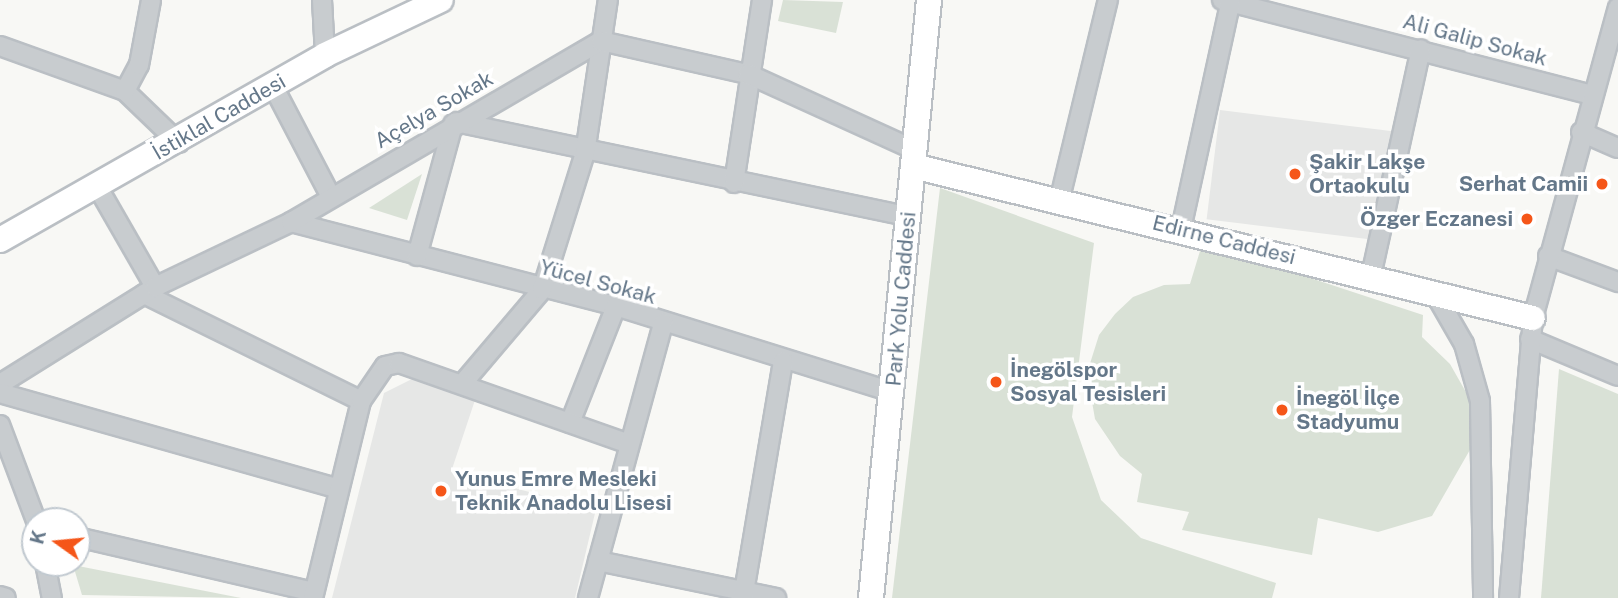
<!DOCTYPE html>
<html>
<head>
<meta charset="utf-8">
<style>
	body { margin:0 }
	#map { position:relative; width:1618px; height:598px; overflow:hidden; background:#f8f8f5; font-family:"Public Sans",sans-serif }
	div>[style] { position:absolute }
	.built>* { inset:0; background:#e6e7e6; transform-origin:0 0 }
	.green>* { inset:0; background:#d9e1d6 }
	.roads { filter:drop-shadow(2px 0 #babfc4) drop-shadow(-2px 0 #babfc4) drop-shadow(0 2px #babfc4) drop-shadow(0 -2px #babfc4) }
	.street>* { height:18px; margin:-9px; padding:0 9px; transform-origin:9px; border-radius:9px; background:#c8cccf }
	.secondary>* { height:24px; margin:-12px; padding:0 12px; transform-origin:12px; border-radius:12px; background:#fff }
	.dots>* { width:19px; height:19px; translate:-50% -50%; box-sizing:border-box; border:4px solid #fff; border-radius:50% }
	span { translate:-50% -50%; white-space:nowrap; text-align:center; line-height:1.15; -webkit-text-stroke:7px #fff; paint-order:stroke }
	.street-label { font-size:21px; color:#647789 }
	.poi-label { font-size:21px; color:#647789; font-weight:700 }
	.left { translate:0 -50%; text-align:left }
	.right { translate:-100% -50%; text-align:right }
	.north { position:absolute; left:21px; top:507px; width:70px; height:70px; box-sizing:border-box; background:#fff; border:2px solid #c1c9d0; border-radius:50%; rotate:285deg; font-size:19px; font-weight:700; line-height:28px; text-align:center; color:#647789 }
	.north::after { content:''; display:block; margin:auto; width:24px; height:32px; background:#f55619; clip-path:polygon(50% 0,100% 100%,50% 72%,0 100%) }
</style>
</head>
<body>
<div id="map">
	<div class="built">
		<i style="left:1220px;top:110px;width:174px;height:110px;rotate:7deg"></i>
		<i style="clip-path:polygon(414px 378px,475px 400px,451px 472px,596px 509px,575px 598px,332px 598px,384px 393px)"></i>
	</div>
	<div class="green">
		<i style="clip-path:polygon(783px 0,843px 2px,836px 33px,778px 21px)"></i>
		<i style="clip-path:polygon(422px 174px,407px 220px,369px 208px)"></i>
		<i style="clip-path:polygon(940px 188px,1094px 243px,1072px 417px,1101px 500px,1141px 538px,1276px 583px,1272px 598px,892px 598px)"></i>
		<i style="clip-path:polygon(1200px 251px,1268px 264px,1423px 315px,1422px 337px,1450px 364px,1471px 401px,1471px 448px,1432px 516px,1378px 532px,1318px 518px,1312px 555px,1182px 530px,1189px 512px,1137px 502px,1142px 474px,1120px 456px,1095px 419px,1087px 373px,1099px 335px,1115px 314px,1133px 297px,1164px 285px,1190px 284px)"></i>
		<i style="clip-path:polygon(1559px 369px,1618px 394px,1618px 598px,1541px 598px)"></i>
		<i style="clip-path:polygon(73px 565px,241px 598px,82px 595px)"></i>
	</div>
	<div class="roads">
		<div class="street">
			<i style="left:322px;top:0;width:55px;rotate:86.9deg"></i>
			<i style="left:1222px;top:0;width:383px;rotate:14.4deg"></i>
			<i style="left:0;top:46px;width:133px;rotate:19.8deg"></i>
			<i style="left:125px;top:91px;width:75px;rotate:43.9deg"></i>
			<i style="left:273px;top:86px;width:125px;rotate:62.4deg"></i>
			<i style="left:125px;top:91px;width:30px;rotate:-62deg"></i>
			<i style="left:139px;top:65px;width:66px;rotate:-79.5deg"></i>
			<i style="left:456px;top:122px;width:463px;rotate:11.8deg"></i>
			<i style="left:1581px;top:132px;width:40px;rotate:23.4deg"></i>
			<i style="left:734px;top:183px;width:185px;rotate:-81.3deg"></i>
			<i style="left:97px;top:186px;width:116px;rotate:60.1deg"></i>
			<i style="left:1059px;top:202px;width:208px;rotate:-76.4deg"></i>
			<i style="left:291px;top:222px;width:336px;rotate:14.5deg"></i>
			<i style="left:616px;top:306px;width:289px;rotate:17.3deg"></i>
			<i style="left:1181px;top:229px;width:234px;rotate:-77.7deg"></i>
			<i style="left:417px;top:256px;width:137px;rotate:-74.7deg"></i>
			<i style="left:1548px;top:256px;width:75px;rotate:20.4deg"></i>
			<i style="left:1371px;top:276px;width:232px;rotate:-77.6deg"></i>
			<i style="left:1434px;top:292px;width:60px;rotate:60deg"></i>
			<i style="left:1464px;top:344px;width:59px;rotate:74.3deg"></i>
			<i style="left:1480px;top:401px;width:197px;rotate:89.1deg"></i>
			<i style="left:144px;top:294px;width:242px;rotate:26.2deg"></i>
			<i style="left:1530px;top:339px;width:95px;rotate:22.8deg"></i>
			<i style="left:463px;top:383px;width:122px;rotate:-49.7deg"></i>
			<i style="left:542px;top:290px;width:144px;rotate:-72.6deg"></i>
			<i style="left:585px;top:153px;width:155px;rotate:-81.5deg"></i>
			<i style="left:0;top:384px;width:183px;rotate:-32deg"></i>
			<i style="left:155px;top:287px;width:151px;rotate:-25.5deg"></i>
			<i style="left:291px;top:222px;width:359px;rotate:-30.3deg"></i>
			<i style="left:601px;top:41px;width:151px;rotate:12.7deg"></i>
			<i style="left:748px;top:74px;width:183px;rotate:24.5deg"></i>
			<i style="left:0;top:393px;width:349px;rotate:15.8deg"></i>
			<i style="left:570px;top:423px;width:126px;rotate:-68.5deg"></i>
			<i style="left:0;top:425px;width:103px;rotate:69.4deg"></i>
			<i style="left:77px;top:537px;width:243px;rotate:13.1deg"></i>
			<i style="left:598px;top:561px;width:182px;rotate:11.7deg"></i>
			<i style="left:45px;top:563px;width:36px;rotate:79deg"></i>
			<i style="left:0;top:596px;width:6px;rotate:18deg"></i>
			<i style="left:313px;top:598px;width:203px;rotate:-76.3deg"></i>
			<i style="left:361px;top:401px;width:42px;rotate:-55.6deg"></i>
			<i style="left:385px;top:366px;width:14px;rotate:-12deg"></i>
			<i style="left:399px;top:363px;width:241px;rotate:19.4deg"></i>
			<i style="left:588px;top:598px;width:285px;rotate:-74.7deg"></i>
			<i style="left:743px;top:598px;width:240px;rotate:-80.4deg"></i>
			<i style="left:1509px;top:598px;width:281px;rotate:-85.1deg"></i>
			<i style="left:1533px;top:318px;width:322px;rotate:-74.7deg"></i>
		</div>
		<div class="secondary">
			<i style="left:913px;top:166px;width:638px;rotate:13.78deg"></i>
			<i style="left:0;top:240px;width:374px;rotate:-29.6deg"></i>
			<i style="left:325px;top:55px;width:128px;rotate:-25.4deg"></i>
			<i style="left:871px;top:598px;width:601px;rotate:-84.46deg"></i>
		</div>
	</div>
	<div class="dots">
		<i style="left:1295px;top:174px;background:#f55619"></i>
		<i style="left:1602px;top:184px;background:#f55619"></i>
		<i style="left:1527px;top:219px;background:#f55619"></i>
		<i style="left:996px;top:382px;background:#f55619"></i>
		<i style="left:1282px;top:410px;background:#f55619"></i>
		<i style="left:441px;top:491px;background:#f55619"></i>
	</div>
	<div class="street-label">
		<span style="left:1475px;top:40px;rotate:15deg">Ali Galip Sokak</span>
		<span style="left:434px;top:110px;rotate:-30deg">Açelya Sokak</span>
		<span style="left:219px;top:117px;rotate:-30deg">İstiklal Caddesi</span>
		<span style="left:1224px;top:240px;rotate:14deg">Edirne Caddesi</span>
		<span style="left:598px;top:282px;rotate:15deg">Yücel Sokak</span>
		<span style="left:901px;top:299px;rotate:-85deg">Park Yolu Caddesi</span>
	</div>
	<div class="poi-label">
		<span class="left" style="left:1309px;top:174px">Şakir Lakşe<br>Ortaokulu</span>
		<span class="right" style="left:1588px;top:184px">Serhat Camii</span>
		<span class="right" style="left:1513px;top:219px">Özger Eczanesi</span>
		<span class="left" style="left:1010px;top:382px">İnegölspor<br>Sosyal Tesisleri</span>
		<span class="left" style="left:1296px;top:410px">İnegöl İlçe<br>Stadyumu</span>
		<span class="left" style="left:455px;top:491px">Yunus Emre Mesleki<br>Teknik Anadolu Lisesi</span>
	</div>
	<div class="north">K</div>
</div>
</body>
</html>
